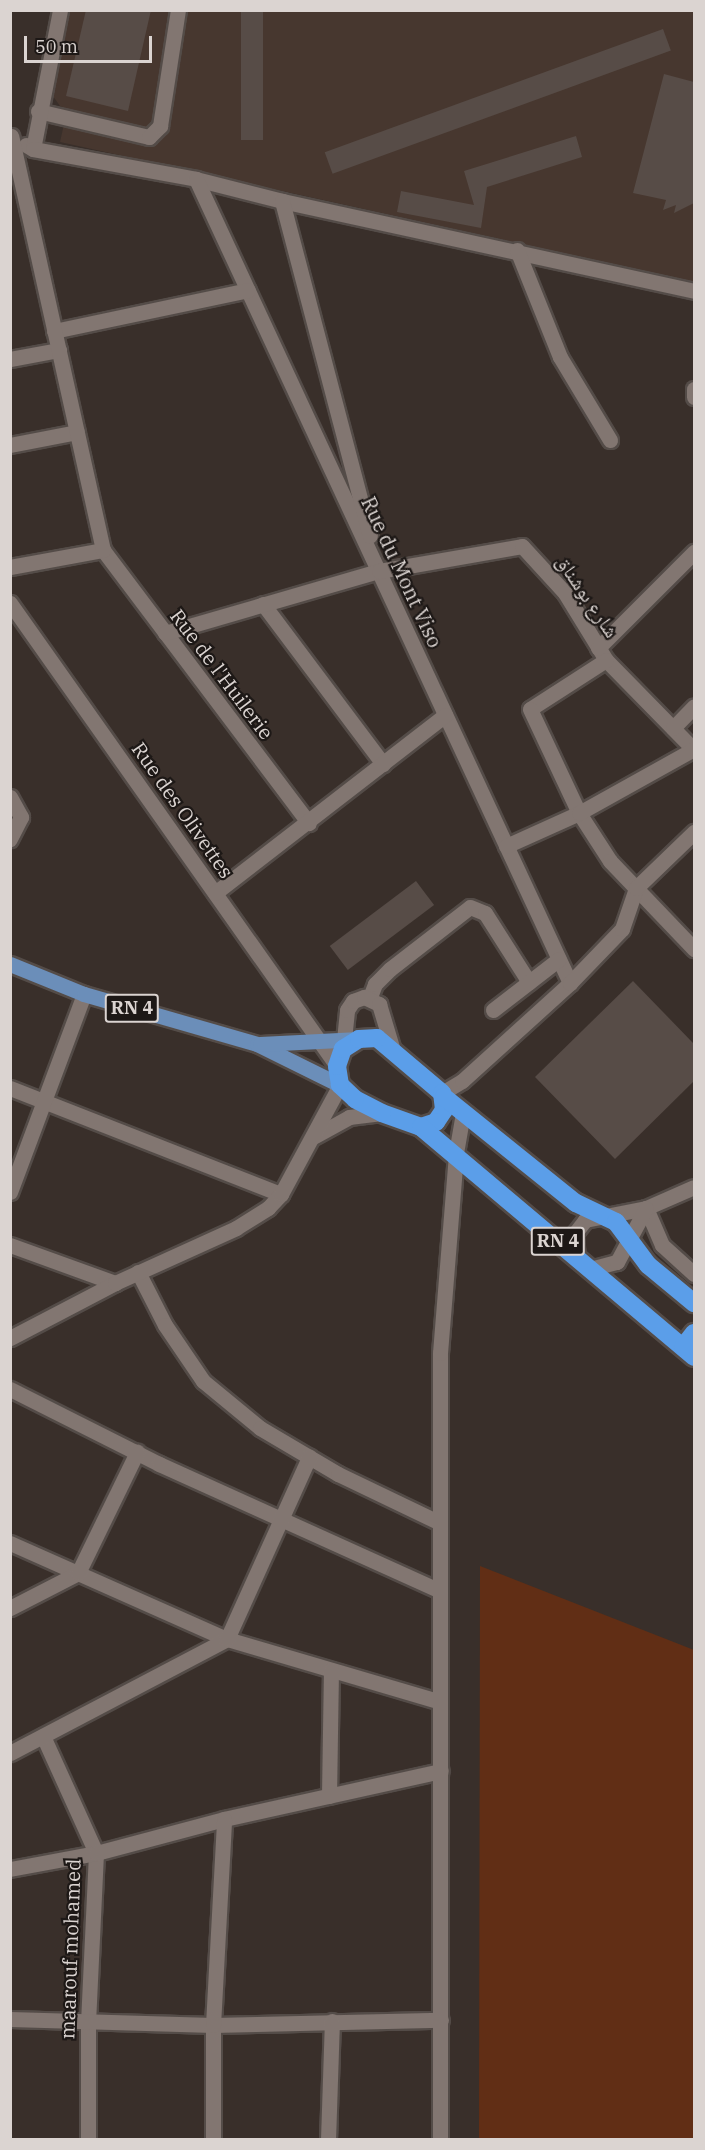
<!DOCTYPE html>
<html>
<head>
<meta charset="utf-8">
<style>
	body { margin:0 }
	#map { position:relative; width:705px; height:2150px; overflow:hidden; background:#392f2a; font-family:"IBM Plex Serif","Noto Naskh Arabic",serif }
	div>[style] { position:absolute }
	.built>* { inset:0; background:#47372f }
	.green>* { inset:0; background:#612e15 }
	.building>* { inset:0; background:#574c47; transform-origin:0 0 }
	.roads { filter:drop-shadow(2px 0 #544c48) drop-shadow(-2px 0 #544c48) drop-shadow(0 2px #544c48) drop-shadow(0 -2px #544c48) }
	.minor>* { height:15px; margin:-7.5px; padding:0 7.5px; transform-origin:7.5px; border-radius:7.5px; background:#827671 }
	.major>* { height:15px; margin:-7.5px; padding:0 7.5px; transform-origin:7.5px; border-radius:7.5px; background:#6b8eb9 }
	.highway>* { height:18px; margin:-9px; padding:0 9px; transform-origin:9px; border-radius:9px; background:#5b9ee9 }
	span { translate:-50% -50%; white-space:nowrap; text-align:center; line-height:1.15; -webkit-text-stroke:4.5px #1d1816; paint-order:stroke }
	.shield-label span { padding:2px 4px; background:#1d1816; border:2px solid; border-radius:4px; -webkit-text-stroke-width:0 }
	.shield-label { font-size:18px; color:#dbd4d1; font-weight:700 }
	.street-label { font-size:20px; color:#dbd4d1 }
	.frame { position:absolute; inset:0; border:12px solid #dbd4d1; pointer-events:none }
	.scale { position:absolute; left:24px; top:36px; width:128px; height:27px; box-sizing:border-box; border:3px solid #dbd4d1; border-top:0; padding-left:8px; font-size:18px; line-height:21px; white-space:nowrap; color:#dbd4d1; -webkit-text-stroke:4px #1d1816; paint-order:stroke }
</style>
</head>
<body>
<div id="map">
	<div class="built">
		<i style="clip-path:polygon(69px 11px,694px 11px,694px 282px,60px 142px,64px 124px,72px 119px,73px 111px,60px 106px,50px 92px)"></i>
	</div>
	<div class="green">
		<i style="clip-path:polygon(480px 1566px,694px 1650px,694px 2139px,479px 2139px)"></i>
	</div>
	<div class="building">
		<i style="clip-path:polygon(86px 10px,151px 10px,128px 111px,66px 96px)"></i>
		<i style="left:241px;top:10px;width:22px;height:130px"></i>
		<i style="left:663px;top:29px;width:23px;height:360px;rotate:70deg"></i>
		<i style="clip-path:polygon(664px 74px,694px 82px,694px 203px,674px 213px,676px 205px,663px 210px,666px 200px,633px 193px)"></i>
		<i style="clip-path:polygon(576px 136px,582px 157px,487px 187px,481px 228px,397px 212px,401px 191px,474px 205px,464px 171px)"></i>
		<i style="left:416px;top:881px;width:30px;height:108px;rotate:53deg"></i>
		<i style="clip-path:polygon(633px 981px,694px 1044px,694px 1081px,615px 1159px,535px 1077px)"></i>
	</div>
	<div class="roads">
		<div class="minor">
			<i style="left:38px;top:111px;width:114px;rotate:13.2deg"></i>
			<i style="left:149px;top:137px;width:16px;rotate:-45deg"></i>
			<i style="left:160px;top:126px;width:117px;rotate:-81.2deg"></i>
			<i style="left:26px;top:145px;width:8px;rotate:30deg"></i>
			<i style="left:33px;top:149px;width:142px;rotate:-79deg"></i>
			<i style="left:33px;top:149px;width:166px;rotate:10.4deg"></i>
			<i style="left:196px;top:179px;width:89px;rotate:14.3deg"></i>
			<i style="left:282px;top:201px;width:422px;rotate:12.3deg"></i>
			<i style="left:196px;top:179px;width:887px;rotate:65.05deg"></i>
			<i style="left:282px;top:201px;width:346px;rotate:75.3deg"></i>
			<i style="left:517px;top:250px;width:115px;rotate:68.1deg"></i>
			<i style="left:560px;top:357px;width:97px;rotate:58.9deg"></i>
			<i style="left:54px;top:331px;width:198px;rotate:-11.9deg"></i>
			<i style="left:10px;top:359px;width:50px;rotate:-10.4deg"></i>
			<i style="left:694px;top:389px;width:8px;rotate:90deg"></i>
			<i style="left:10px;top:445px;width:68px;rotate:-11deg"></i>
			<i style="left:103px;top:550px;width:342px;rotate:53deg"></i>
			<i style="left:10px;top:567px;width:95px;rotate:-10.4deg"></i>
			<i style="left:103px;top:550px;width:424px;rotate:-102.5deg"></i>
			<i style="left:10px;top:603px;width:567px;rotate:54.77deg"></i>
			<i style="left:263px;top:604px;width:200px;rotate:53.1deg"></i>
			<i style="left:165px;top:633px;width:223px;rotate:-16.2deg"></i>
			<i style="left:379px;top:571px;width:145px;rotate:-9.9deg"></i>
			<i style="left:522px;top:546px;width:64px;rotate:47.5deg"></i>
			<i style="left:565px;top:593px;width:79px;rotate:58.5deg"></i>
			<i style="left:606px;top:660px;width:126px;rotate:45.6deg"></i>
			<i style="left:598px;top:648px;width:136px;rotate:-45deg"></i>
			<i style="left:606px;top:660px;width:90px;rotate:147.2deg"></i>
			<i style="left:530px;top:709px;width:115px;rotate:64.8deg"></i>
			<i style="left:579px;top:813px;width:57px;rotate:57.1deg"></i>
			<i style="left:610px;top:861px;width:122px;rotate:46.3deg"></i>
			<i style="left:673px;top:728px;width:30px;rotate:-46deg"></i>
			<i style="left:10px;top:797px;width:23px;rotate:61deg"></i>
			<i style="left:21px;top:817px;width:25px;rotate:117deg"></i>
			<i style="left:506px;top:846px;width:80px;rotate:-24.3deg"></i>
			<i style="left:579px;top:813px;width:132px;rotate:-29.1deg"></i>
			<i style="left:215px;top:893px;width:291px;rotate:-37.7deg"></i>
			<i style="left:370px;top:997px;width:14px;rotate:-69deg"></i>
			<i style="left:375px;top:984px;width:21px;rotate:-45deg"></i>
			<i style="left:390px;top:969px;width:101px;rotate:-37.8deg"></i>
			<i style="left:470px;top:907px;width:16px;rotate:22deg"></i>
			<i style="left:485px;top:913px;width:82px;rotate:57.5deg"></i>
			<i style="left:493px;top:1010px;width:83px;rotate:-37.7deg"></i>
			<i style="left:343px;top:1049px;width:39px;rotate:-84deg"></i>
			<i style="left:347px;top:1010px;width:11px;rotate:-56deg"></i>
			<i style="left:353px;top:1001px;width:12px;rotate:-20deg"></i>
			<i style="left:364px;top:997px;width:17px;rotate:25deg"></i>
			<i style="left:379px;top:1004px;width:45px;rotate:73.2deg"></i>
			<i style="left:10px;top:1088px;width:291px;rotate:21.4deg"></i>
			<i style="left:442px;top:1093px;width:23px;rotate:-31deg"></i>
			<i style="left:462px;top:1081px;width:146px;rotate:-42.2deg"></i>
			<i style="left:570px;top:983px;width:75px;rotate:-46.1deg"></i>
			<i style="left:622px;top:929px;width:43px;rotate:-71.1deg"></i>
			<i style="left:636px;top:888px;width:81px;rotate:-44deg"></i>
			<i style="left:315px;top:1136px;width:39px;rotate:-29deg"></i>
			<i style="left:349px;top:1117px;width:33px;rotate:-7deg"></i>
			<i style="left:10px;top:1192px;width:211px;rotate:-69.5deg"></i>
			<i style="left:646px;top:1208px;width:40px;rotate:66.6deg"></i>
			<i style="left:662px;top:1245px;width:43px;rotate:42.2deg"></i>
			<i style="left:10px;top:1245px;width:112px;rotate:19.9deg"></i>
			<i style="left:577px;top:1258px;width:25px;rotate:-95deg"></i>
			<i style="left:575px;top:1233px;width:16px;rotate:-52deg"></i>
			<i style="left:585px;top:1220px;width:62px;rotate:-11.1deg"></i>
			<i style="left:646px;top:1208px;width:52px;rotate:-23.6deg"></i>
			<i style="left:590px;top:1269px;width:28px;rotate:-15deg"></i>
			<i style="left:617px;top:1262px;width:61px;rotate:-61.8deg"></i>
			<i style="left:138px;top:1272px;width:59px;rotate:63deg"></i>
			<i style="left:165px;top:1325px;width:68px;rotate:55.8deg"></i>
			<i style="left:203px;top:1381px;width:74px;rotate:39.5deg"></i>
			<i style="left:260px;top:1428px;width:91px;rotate:30.5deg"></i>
			<i style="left:338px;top:1474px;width:111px;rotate:25.6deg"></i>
			<i style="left:10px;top:1338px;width:119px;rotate:-27.6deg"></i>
			<i style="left:115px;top:1283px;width:133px;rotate:-24.4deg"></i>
			<i style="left:236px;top:1228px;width:38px;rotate:-32deg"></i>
			<i style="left:268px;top:1208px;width:19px;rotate:-47deg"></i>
			<i style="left:281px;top:1194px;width:124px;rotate:-61.6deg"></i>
			<i style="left:10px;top:1389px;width:167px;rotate:26.7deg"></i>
			<i style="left:159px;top:1464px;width:306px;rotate:24.3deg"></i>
			<i style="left:10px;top:1543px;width:237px;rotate:23.9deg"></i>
			<i style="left:227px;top:1639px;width:220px;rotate:16.4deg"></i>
			<i style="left:10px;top:1608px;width:76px;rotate:-27.2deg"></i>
			<i style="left:78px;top:1573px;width:135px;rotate:-64deg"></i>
			<i style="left:43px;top:1736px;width:128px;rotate:65.6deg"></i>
			<i style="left:96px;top:1853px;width:171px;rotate:92.7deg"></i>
			<i style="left:88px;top:2024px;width:116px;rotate:90deg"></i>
			<i style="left:10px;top:1753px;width:245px;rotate:-27.7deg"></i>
			<i style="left:227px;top:1639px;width:200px;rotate:-65.7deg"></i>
			<i style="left:329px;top:1796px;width:126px;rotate:-89.1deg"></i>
			<i style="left:10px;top:1869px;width:87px;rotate:-10.5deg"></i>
			<i style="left:96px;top:1853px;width:132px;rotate:-14.9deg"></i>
			<i style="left:224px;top:1819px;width:222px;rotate:-12.5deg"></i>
			<i style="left:10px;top:2019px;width:203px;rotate:1.7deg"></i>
			<i style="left:213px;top:2025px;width:228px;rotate:-1.3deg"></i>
			<i style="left:213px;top:2140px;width:115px;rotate:-90deg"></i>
			<i style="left:213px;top:2025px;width:206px;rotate:-86.9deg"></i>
			<i style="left:328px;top:2140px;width:119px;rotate:-88.1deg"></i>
			<i style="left:440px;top:2140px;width:787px;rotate:-90deg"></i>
			<i style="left:440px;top:1353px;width:201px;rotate:-85.4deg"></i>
			<i style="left:456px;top:1153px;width:41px;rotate:-80.1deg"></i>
		</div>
		<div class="major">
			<i style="left:10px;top:964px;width:80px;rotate:22.1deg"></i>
			<i style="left:84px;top:994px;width:180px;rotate:16.1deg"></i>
			<i style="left:257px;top:1044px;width:93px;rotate:26.3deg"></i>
			<i style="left:260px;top:1044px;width:99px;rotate:-2.9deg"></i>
		</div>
		<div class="highway">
			<i style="left:377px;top:1038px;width:85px;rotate:40.2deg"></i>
			<i style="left:442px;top:1093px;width:17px;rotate:83deg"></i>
			<i style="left:444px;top:1110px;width:14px;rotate:124deg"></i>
			<i style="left:436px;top:1122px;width:16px;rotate:162deg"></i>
			<i style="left:421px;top:1127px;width:41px;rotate:-160.3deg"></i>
			<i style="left:382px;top:1113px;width:30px;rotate:-153deg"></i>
			<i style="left:355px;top:1099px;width:21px;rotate:-137deg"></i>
			<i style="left:340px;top:1085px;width:19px;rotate:-99deg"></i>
			<i style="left:337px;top:1066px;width:18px;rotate:-71deg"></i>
			<i style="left:343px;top:1049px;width:19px;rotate:-32deg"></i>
			<i style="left:359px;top:1039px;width:18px;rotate:-3deg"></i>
			<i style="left:444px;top:1097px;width:169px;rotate:38.8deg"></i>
			<i style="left:576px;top:1203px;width:44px;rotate:25.4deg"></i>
			<i style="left:616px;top:1222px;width:54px;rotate:53.3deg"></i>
			<i style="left:648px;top:1265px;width:60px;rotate:39.6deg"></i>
			<i style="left:421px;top:1127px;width:357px;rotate:40.1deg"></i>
			<i style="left:683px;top:1347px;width:18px;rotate:-52deg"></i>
		</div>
	</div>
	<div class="shield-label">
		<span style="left:132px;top:1008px">RN 4</span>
		<span style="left:558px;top:1241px">RN 4</span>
	</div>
	<div class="street-label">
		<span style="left:402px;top:572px;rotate:65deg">Rue du Mont Viso</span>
		<span style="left:588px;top:596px;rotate:56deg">شارع بوشناق</span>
		<span style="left:222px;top:674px;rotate:53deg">Rue de l'Huilerie</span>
		<span style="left:183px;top:810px;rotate:55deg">Rue des Olivettes</span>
		<span style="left:70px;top:1949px;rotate:-88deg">maarouf mohamed</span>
	</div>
	<div class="frame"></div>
	<div class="scale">50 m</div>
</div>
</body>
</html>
